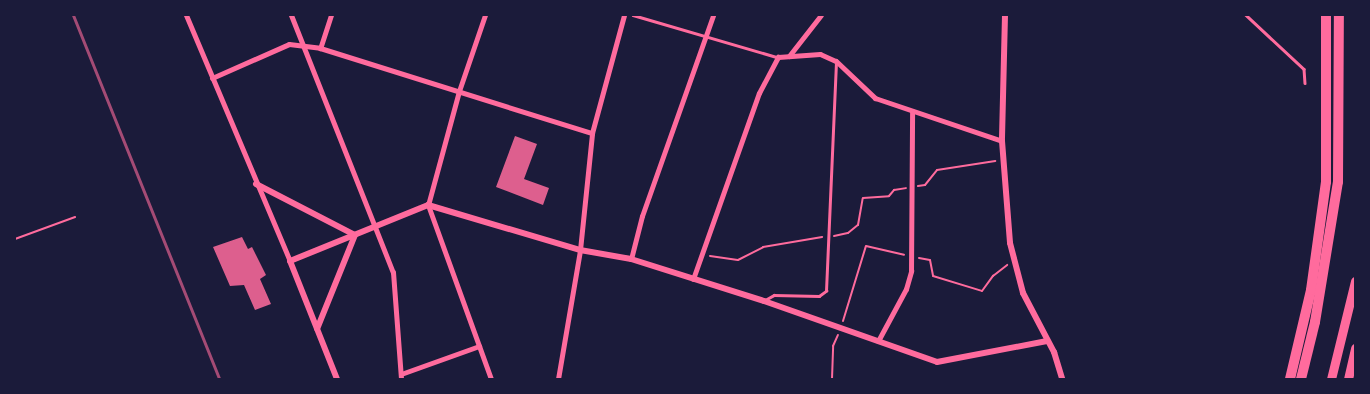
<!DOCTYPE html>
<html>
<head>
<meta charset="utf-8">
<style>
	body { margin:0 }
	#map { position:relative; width:1370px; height:394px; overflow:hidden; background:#1b1b3a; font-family:"Alegreya Sans",sans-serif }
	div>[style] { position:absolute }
	.building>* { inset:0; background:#dd5f8e }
	.path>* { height:2px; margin:-1px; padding:0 1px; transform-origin:1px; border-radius:1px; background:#ff6b9d }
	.service>* { height:2.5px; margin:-1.25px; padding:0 1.25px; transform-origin:1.25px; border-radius:1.25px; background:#ff6b9d }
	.minor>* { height:5px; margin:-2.5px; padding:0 2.5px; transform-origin:2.5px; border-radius:2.5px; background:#ff6b9d }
	.tertiary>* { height:6px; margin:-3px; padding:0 3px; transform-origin:3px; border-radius:3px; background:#ff6b9d }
	.trunk>* { height:9px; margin:-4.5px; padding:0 4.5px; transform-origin:4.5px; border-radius:4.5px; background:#ff6b9d }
	.motorway>* { height:10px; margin:-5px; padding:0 5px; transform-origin:5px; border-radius:5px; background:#ff6b9d }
	.rail>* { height:3px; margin:-1.5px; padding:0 1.5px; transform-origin:1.5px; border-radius:1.5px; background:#a44b75 }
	span { translate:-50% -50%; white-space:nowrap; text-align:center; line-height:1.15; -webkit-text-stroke:4px #1b1b3a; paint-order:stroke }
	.frame { position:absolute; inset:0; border:16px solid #1b1b3a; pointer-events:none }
</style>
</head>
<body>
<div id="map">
	<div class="building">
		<i style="clip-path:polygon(515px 136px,537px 144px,524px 179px,549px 188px,543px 205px,496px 187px)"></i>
		<i style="clip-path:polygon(242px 237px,248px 249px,252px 247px,266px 275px,260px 279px,271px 304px,255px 310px,244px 285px,230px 286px,213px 247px)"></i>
	</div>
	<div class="path">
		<i style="left:918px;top:186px;width:7px;rotate:-8deg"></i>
		<i style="left:925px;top:185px;width:19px;rotate:-51deg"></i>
		<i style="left:937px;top:170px;width:59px;rotate:-8.8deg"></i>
		<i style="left:834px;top:236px;width:14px;rotate:-12deg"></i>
		<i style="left:848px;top:233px;width:13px;rotate:-39deg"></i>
		<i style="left:858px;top:225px;width:27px;rotate:-80deg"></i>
		<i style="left:863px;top:198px;width:26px;rotate:-4deg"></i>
		<i style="left:889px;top:196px;width:8px;rotate:-50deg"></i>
		<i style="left:894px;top:190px;width:12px;rotate:-9deg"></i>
		<i style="left:15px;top:239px;width:64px;rotate:-20.1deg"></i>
		<i style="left:710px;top:256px;width:28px;rotate:8deg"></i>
		<i style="left:738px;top:260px;width:28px;rotate:-27deg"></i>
		<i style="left:763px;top:247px;width:60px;rotate:-9.6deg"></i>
		<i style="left:919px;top:258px;width:11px;rotate:10deg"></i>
		<i style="left:930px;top:260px;width:16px;rotate:79deg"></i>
		<i style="left:933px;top:276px;width:51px;rotate:17deg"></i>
		<i style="left:982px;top:291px;width:19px;rotate:-54deg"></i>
		<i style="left:993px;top:276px;width:18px;rotate:-38deg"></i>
		<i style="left:843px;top:321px;width:78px;rotate:-73deg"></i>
		<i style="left:866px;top:246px;width:39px;rotate:13deg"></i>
		<i style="left:832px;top:379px;width:33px;rotate:-88deg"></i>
		<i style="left:833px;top:346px;width:12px;rotate:-66deg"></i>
	</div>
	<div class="service">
		<i style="left:633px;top:15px;width:150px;rotate:16.3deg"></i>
		<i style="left:1246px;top:15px;width:79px;rotate:43deg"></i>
		<i style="left:1304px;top:69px;width:14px;rotate:86deg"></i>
		<i style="left:765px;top:300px;width:10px;rotate:-29deg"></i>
		<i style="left:774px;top:295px;width:45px;rotate:1.3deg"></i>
		<i style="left:819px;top:296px;width:9px;rotate:-36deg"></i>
		<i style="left:826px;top:291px;width:229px;rotate:-87.5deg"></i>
	</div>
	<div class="minor">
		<i style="left:186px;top:15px;width:267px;rotate:67.1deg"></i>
		<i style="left:291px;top:15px;width:277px;rotate:68.4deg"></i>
		<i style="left:393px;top:272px;width:107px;rotate:85.7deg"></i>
		<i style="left:331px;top:15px;width:35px;rotate:108deg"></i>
		<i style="left:320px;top:48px;width:285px;rotate:17.4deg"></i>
		<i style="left:485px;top:15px;width:80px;rotate:108.9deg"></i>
		<i style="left:459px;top:91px;width:118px;rotate:105.2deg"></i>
		<i style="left:428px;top:205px;width:185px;rotate:70.1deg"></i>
		<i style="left:789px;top:56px;width:52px;rotate:-52deg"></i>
		<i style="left:212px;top:78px;width:84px;rotate:-23.8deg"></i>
		<i style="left:289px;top:44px;width:31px;rotate:7deg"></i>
		<i style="left:631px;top:259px;width:44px;rotate:-75.7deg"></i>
		<i style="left:642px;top:216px;width:213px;rotate:-70.5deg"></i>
		<i style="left:693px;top:279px;width:197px;rotate:-70.5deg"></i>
		<i style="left:759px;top:93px;width:41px;rotate:-62.2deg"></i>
		<i style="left:778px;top:57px;width:42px;rotate:-4.1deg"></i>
		<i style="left:820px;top:54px;width:17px;rotate:24deg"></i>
		<i style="left:836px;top:61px;width:54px;rotate:43.5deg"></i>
		<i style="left:875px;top:98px;width:134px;rotate:18.7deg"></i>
		<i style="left:878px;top:341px;width:59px;rotate:-61.7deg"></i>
		<i style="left:906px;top:289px;width:19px;rotate:-74deg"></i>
		<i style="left:911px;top:271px;width:160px;rotate:-89.6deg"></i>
		<i style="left:401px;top:374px;width:83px;rotate:-19.7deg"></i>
		<i style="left:558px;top:379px;width:131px;rotate:-80.3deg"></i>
		<i style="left:580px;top:250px;width:118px;rotate:-84.1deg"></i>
		<i style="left:592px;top:133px;width:122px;rotate:-74.8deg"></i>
	</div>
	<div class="tertiary">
		<i style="left:1005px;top:15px;width:126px;rotate:91.4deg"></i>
		<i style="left:1002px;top:141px;width:102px;rotate:85.5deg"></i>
		<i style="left:1010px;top:243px;width:52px;rotate:75.4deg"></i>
		<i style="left:1023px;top:293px;width:67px;rotate:62.3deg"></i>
		<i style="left:1054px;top:352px;width:28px;rotate:73deg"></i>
		<i style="left:256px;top:184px;width:111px;rotate:27.3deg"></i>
		<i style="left:355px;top:235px;width:101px;rotate:112deg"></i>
		<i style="left:337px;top:379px;width:127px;rotate:-111.7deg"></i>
		<i style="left:290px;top:261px;width:149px;rotate:-22.1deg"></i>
		<i style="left:428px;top:205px;width:159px;rotate:16.5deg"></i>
		<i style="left:580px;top:250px;width:52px;rotate:10deg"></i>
		<i style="left:631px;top:259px;width:139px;rotate:17.5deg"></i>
		<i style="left:764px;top:301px;width:183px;rotate:19.4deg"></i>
		<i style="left:937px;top:362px;width:112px;rotate:-10.8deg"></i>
	</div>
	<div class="trunk">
		<i style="left:1331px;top:379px;width:101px;rotate:-76.2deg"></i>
		<i style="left:1348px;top:379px;width:32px;rotate:-77deg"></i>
	</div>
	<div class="motorway">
		<i style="left:1290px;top:379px;width:91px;rotate:-76.7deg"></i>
		<i style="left:1311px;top:290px;width:109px;rotate:-82.1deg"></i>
		<i style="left:1326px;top:182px;width:167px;rotate:-90deg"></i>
		<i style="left:1301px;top:379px;width:59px;rotate:-76.2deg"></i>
		<i style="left:1315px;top:322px;width:142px;rotate:-80.7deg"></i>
		<i style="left:1338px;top:182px;width:167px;rotate:-89.7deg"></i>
	</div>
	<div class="rail">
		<i style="left:73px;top:15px;width:392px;rotate:68.1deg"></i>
	</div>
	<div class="frame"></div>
</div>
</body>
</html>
